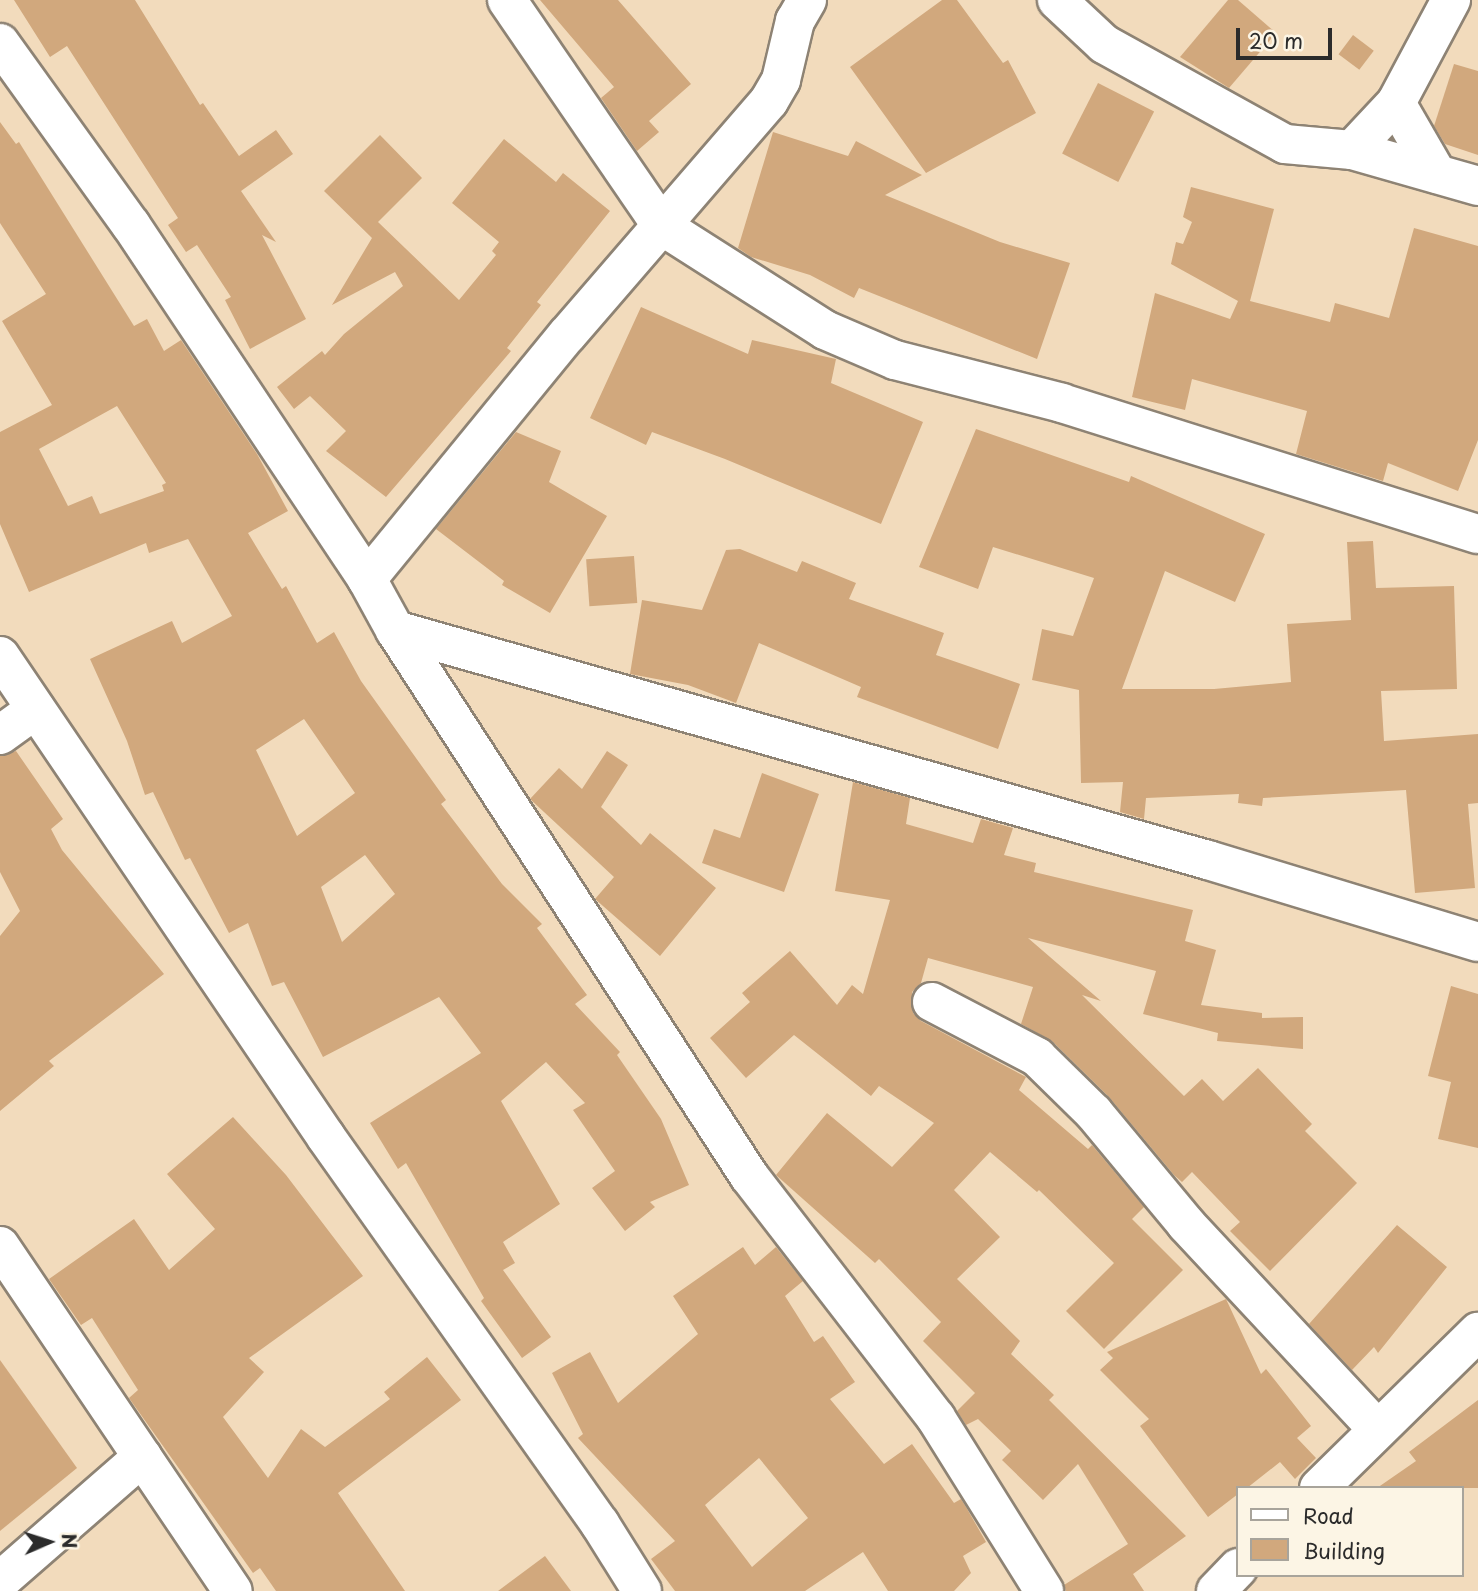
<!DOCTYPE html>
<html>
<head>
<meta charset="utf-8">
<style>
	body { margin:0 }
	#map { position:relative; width:1478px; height:1591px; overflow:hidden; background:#f2dbbc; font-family:"Playpen Sans",sans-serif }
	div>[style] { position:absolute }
	.building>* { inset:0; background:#d1a87d; transform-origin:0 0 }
	.roads { filter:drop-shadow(2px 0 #8e8374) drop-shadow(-2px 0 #8e8374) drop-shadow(0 2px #8e8374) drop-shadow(0 -2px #8e8374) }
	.street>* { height:38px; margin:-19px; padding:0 19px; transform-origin:19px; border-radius:19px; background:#fff }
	span { translate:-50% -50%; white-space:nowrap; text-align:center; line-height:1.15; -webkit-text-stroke:5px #fcf5e5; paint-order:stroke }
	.legend { position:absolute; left:1236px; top:1486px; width:228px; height:91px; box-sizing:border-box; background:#fcf5e5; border:2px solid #a8a49b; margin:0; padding:9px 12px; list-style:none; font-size:21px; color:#2b2b2b }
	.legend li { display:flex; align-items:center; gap:14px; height:35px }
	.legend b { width:35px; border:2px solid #a8a49b }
	.north { position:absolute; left:14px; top:1507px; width:70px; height:70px; -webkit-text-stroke:5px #fcf5e5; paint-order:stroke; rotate:87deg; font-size:19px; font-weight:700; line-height:28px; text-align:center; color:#2b2b2b }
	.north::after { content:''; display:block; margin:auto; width:24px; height:32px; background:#2b2b2b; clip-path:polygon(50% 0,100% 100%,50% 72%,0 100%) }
	.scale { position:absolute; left:1236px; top:28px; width:96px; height:32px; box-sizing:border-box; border:4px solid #2b2b2b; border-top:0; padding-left:9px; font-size:21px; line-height:24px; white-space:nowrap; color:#2b2b2b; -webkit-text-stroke:5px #fcf5e5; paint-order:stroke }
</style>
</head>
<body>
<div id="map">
	<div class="building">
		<i style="clip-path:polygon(14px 0,135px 0,200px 105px,203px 103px,239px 156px,276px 130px,293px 154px,241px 191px,276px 242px,262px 235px,306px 319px,250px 349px,225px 300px,231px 297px,197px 245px,186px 252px,168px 225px,178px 218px,67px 46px,50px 57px)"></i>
		<i style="clip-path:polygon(540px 0,618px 0,691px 84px,649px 121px,659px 132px,637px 151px,601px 98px,614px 87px)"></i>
		<i style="clip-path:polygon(942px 0,957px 0,1003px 63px,1008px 60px,1036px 113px,926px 173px,850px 67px)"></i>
		<i style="clip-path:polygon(1228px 0,1238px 0,1276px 33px,1229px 88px,1180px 57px)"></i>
		<i style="left:1353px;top:35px;width:26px;height:24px;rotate:37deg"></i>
		<i style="clip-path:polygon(1454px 64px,1478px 71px,1478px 155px,1445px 144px,1434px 126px)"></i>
		<i style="left:1098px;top:83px;width:63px;height:79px;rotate:27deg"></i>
		<i style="clip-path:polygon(evenodd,0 122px,16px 144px,19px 142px,134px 326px,147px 319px,164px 351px,181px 340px,257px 454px,288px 511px,248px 533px,282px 589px,286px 586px,317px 643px,334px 632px,361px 681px,446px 800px,441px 804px,502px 884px,542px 924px,537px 928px,587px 995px,575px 1004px,620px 1052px,617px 1055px,661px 1119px,689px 1185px,650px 1202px,655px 1207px,625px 1231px,592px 1188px,615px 1171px,573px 1110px,585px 1103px,546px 1062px,501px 1101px,560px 1204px,503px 1242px,515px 1263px,503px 1270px,551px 1337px,522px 1358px,481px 1301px,484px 1298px,406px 1163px,398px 1169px,370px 1123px,481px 1053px,439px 997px,323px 1057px,284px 982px,272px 986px,248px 923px,229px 933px,190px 858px,185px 860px,153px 792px,145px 795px,127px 741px,90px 659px,172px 621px,182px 643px,232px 616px,188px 539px,149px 553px,146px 543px,29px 592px,0 524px,0 432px,52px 405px,2px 321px,46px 294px,0 223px,0 122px,117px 406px,166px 483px,162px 485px,164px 491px,100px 514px,92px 496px,68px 506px,39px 449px,117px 406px,0 122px,304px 719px,355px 793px,297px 836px,256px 750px,304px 719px,0 122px,365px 855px,395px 894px,342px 942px,321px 887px,365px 855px)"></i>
		<i style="clip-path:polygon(773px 132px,848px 156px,856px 141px,922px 175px,885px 195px,1000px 242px,1070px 263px,1037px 359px,859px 288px,854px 298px,810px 275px,751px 257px,738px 248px)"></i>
		<i style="clip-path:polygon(380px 135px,422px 178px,378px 222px,459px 300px,496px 255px,492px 251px,499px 242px,452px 203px,504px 139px,556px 182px,563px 173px,610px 211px,537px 302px,541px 305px,507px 348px,511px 351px,386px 497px,326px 451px,346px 431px,310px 396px,294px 409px,277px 387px,322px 351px,325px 355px,344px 334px,403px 286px,395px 272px,332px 305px,372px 238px,324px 191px)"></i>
		<i style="clip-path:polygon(1191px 187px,1274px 209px,1250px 301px,1330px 322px,1335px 303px,1389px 318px,1414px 228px,1478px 246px,1478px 440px,1458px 491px,1388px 463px,1383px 481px,1296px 454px,1307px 411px,1192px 379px,1185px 410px,1132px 397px,1155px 293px,1230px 319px,1238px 301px,1171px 264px,1176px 242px,1183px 244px,1192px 222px,1183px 217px)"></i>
		<i style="clip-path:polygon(641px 307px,748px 354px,752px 340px,836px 359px,831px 383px,923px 422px,881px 524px,725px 459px,652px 432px,646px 445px,590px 418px)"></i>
		<i style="clip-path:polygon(976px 429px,1129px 482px,1131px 476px,1265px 534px,1235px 602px,1165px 571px,1122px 689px,1214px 689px,1291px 682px,1287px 624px,1351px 620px,1347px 542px,1373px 541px,1376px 588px,1454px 586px,1457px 689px,1381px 691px,1384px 741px,1478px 734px,1478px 803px,1468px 804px,1475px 888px,1415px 893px,1406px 790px,1263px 798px,1262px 806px,1238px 803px,1239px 794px,1146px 798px,1144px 819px,1120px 812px,1123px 782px,1081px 783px,1079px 690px,1032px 680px,1042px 629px,1073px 636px,1094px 578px,993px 547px,978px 589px,919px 567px)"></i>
		<i style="clip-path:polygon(516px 432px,561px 451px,549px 482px,607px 516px,550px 613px,502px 585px,504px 581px,436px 529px)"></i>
		<i style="clip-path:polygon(740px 549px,797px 572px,802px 561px,856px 583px,849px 599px,944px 633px,936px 655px,1020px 684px,998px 749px,857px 697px,861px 687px,759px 643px,736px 703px,688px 685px,630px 674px,642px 600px,702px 610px,726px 550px)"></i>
		<i style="left:634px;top:556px;width:47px;height:48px;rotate:86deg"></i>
		<i style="clip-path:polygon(16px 751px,63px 819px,51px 829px,62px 850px,164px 974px,49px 1061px,54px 1066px,0 1111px,0 936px,20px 911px,0 872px,0 756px)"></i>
		<i style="clip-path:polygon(607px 751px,628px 765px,601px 807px,641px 845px,650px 833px,716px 888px,660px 956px,595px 899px,614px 877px,530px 799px,559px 768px,582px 789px)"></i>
		<i style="clip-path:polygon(762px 773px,819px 794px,784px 892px,702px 863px,714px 829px,740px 838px)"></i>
		<i style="clip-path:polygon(853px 782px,910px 798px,906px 824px,973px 843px,981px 819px,1013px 828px,1004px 855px,1036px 863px,1034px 872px,1193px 910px,1185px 941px,1216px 950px,1201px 1005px,1262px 1013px,1262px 1018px,1303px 1017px,1303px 1049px,1217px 1041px,1218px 1033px,1143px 1014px,1156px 971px,1028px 938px,1101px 1001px,1082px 995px,1184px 1096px,1202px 1079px,1223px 1101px,1258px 1068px,1312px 1124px,1305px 1131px,1357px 1183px,1270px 1271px,1230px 1231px,1240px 1222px,1192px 1172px,1182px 1182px,1174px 1175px,1109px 1097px,1052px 1041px,1021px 1024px,1033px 987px,928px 958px,921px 983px,912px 992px,913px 1013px,921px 1021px,1026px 1077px,1019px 1090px,1088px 1149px,1092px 1145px,1144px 1207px,1132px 1219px,1183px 1270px,1104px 1349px,1066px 1311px,1114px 1263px,1039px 1190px,1037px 1192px,990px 1152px,954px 1190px,1000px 1237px,957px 1279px,1020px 1341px,1011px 1354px,1054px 1395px,1049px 1400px,1186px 1536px,1133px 1574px,1144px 1591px,1066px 1591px,1064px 1585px,1128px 1544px,1078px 1464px,1043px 1500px,1002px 1460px,1011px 1451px,978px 1419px,966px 1425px,957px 1411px,975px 1393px,923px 1341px,941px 1322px,879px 1259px,875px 1263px,776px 1175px,827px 1113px,892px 1167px,934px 1123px,879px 1086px,871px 1096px,794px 1035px,746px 1078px,710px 1038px,750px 1002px,742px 993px,790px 951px,837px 1005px,852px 985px,863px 994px,890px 900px,835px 891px)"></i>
		<i style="clip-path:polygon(1451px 986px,1478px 994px,1478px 1148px,1438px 1139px,1451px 1082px,1428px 1076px)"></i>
		<i style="clip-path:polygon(233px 1117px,286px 1175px,363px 1276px,249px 1358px,264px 1372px,223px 1417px,268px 1478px,301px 1429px,325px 1447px,390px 1399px,384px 1392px,427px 1357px,461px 1400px,338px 1493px,405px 1591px,276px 1591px,260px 1568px,253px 1573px,129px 1398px,138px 1390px,92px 1318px,81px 1325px,49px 1279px,134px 1219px,169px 1270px,215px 1229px,167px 1174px)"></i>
		<i style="clip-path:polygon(1397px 1225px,1447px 1267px,1378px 1353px,1374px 1347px,1352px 1370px,1309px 1324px)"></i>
		<i style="clip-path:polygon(evenodd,743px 1247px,755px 1265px,776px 1247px,803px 1281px,785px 1296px,814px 1342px,823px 1336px,855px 1382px,830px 1399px,884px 1464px,912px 1444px,954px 1503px,961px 1499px,966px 1507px,986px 1542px,963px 1556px,971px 1573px,954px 1591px,888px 1591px,863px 1552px,805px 1591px,675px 1591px,651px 1559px,675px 1541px,578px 1438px,583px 1434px,552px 1373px,590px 1352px,618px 1403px,698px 1334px,673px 1296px,743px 1247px,759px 1458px,808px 1518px,752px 1567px,705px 1505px,759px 1458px)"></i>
		<i style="clip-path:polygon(1226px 1299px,1261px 1374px,1266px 1369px,1311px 1426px,1297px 1438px,1316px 1458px,1295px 1479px,1280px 1462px,1247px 1488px,1238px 1488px,1238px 1494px,1208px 1517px,1140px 1426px,1149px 1419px,1100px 1370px,1113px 1358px,1107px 1352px)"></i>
		<i style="clip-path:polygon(0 1360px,77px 1468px,0 1531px)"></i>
		<i style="clip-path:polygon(1478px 1400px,1478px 1488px,1377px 1488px,1416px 1461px,1409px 1452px)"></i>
		<i style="clip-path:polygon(545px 1556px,571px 1591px,498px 1591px)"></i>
	</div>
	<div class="roads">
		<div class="street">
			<i style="left:507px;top:0;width:274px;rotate:55.6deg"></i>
			<i style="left:662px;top:226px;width:193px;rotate:32.5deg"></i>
			<i style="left:825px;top:330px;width:76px;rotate:23.2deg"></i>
			<i style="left:895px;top:360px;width:172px;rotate:14.4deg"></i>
			<i style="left:1062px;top:403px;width:436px;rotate:17.5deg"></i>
			<i style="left:1057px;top:0;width:64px;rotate:43.1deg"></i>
			<i style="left:1104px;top:44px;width:207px;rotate:28.9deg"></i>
			<i style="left:1285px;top:144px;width:67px;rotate:5.1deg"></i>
			<i style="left:1352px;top:150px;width:131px;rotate:15.9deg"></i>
			<i style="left:0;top:43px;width:224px;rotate:54.3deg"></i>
			<i style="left:131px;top:225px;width:425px;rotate:56.3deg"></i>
			<i style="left:367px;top:579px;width:58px;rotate:61.2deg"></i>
			<i style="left:395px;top:630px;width:651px;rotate:57.04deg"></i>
			<i style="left:749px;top:1176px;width:306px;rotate:52.3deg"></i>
			<i style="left:936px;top:1418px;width:204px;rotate:58deg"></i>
			<i style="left:1396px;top:103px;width:82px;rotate:60deg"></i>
			<i style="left:1352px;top:150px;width:64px;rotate:-46.9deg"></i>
			<i style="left:1396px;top:103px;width:117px;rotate:-61.9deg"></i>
			<i style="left:367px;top:579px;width:315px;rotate:-50.7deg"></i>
			<i style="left:567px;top:335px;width:309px;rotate:-49.2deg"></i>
			<i style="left:769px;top:101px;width:24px;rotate:-60deg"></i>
			<i style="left:781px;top:80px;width:61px;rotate:-76.7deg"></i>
			<i style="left:795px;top:21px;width:24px;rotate:-60deg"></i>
			<i style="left:395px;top:630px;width:845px;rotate:15.8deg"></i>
			<i style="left:1208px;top:860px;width:282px;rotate:16.9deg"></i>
			<i style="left:0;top:656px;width:581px;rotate:55.87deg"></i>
			<i style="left:326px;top:1137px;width:474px;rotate:54.7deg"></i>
			<i style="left:600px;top:1524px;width:79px;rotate:57.9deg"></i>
			<i style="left:0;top:735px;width:44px;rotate:-35.8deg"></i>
			<i style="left:932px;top:1002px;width:119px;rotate:27.6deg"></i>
			<i style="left:1037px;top:1057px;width:80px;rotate:44.5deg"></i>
			<i style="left:1094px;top:1113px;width:144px;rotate:50.3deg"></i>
			<i style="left:1186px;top:1224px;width:280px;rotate:47deg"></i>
			<i style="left:0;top:1246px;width:416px;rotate:56deg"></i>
			<i style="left:1319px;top:1488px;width:223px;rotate:-44.5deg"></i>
			<i style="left:0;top:1581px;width:189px;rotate:-41.1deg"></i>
			<i style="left:1216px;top:1591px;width:32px;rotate:-46deg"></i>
		</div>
	</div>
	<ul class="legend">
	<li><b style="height:9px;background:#fff"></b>Road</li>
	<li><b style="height:19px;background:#d1a87d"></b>Building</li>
	</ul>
	<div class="north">N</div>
	<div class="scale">20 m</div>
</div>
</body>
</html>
